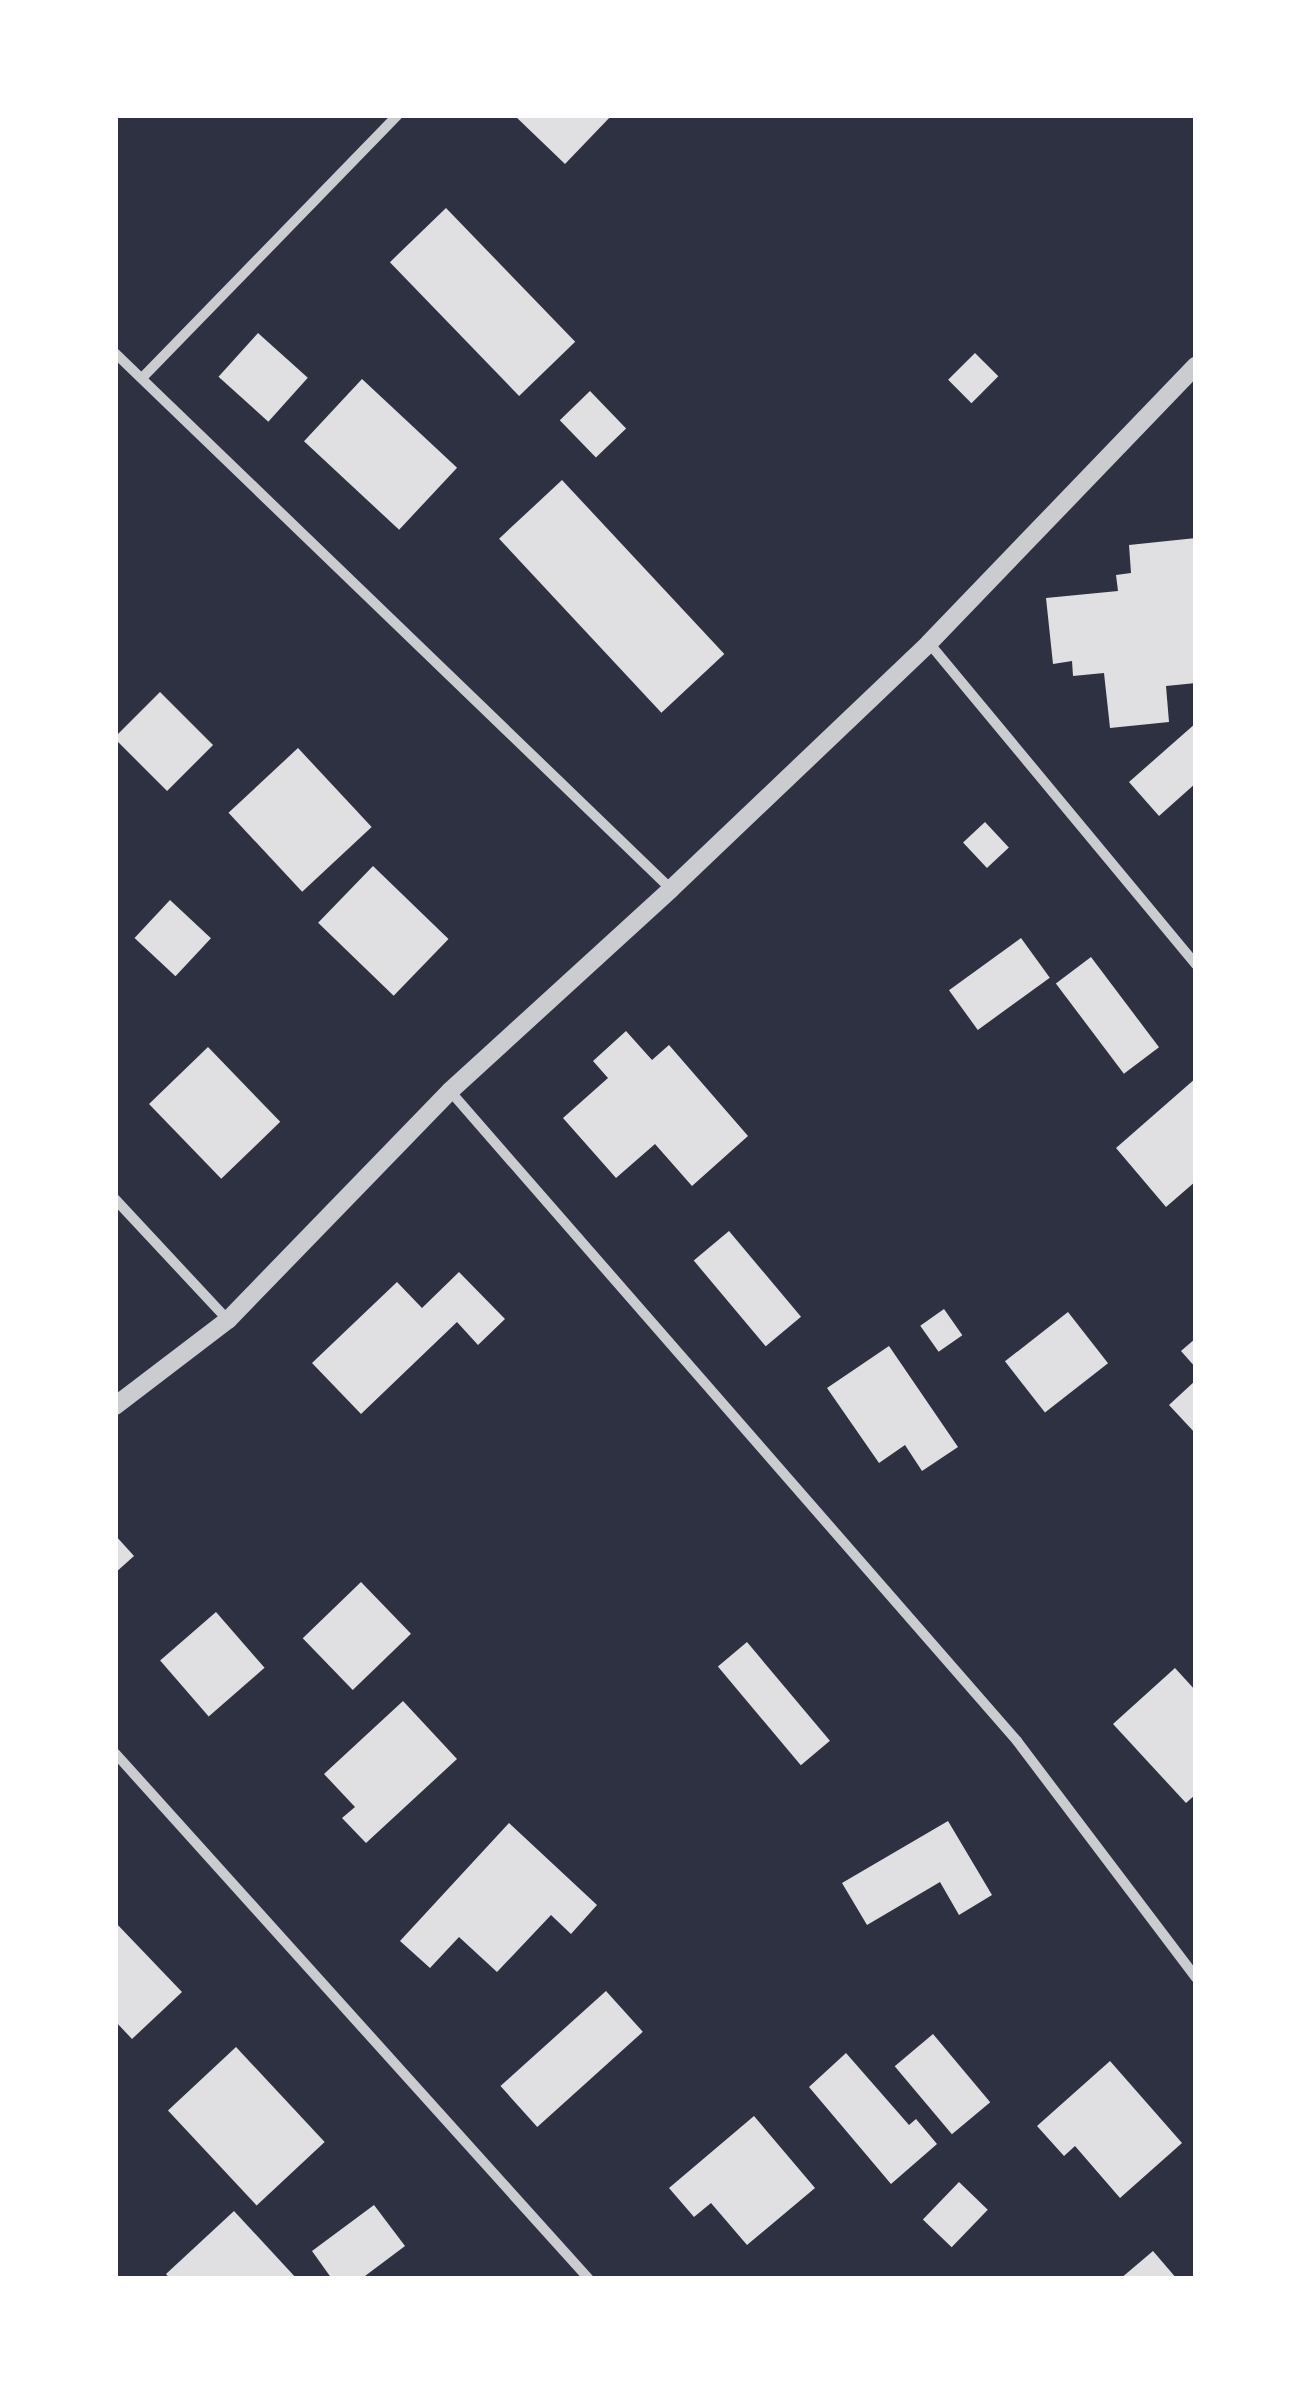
<!DOCTYPE html>
<html>
<head>
<meta charset="utf-8">
<style>
	body { margin:0 }
	#map { position:relative; width:1311px; height:2394px; overflow:hidden; background:#2d3142; font-family:"Public Sans",sans-serif }
	div>[style] { position:absolute }
	.building>* { inset:0; background:#e0e0e3; transform-origin:0 0 }
	.minor>* { height:10px; margin:-5px; padding:0 5px; transform-origin:5px; border-radius:5px; background:#caccd0 }
	.tertiary>* { height:18px; margin:-9px; padding:0 9px; transform-origin:9px; border-radius:9px; background:#caccd0 }
	span { translate:-50% -50%; white-space:nowrap; text-align:center; line-height:1.15; -webkit-text-stroke:8px #fff; paint-order:stroke }
	.frame { position:absolute; inset:0; border:118px solid #fff; pointer-events:none }
</style>
</head>
<body>
<div id="map">
	<div class="building">
		<i style="clip-path:polygon(514px 115px,612px 115px,565px 164px)"></i>
		<i style="left:446px;top:208px;width:186px;height:78px;rotate:46deg"></i>
		<i style="left:258px;top:333px;width:67px;height:59px;rotate:42deg"></i>
		<i style="left:975px;top:353px;width:33px;height:38px;rotate:45deg"></i>
		<i style="left:362px;top:379px;width:130px;height:85px;rotate:43deg"></i>
		<i style="left:590px;top:391px;width:52px;height:42px;rotate:46deg"></i>
		<i style="left:562px;top:480px;width:238px;height:86px;rotate:47deg"></i>
		<i style="clip-path:polygon(1196px 538px,1196px 683px,1166px 686px,1169px 722px,1110px 728px,1104px 673px,1073px 676px,1072px 661px,1053px 664px,1046px 598px,1118px 591px,1116px 575px,1131px 573px,1129px 545px)"></i>
		<i style="left:160px;top:692px;width:75px;height:65px;rotate:45deg"></i>
		<i style="clip-path:polygon(1196px 723px,1196px 783px,1159px 816px,1129px 782px)"></i>
		<i style="left:298px;top:748px;width:108px;height:95px;rotate:47deg"></i>
		<i style="left:985px;top:822px;width:35px;height:30px;rotate:47deg"></i>
		<i style="left:373px;top:866px;width:105px;height:79px;rotate:44deg"></i>
		<i style="left:170px;top:900px;width:56px;height:52px;rotate:43deg"></i>
		<i style="left:1021px;top:938px;width:49px;height:89px;rotate:54deg"></i>
		<i style="left:1091px;top:957px;width:113px;height:44px;rotate:53deg"></i>
		<i style="clip-path:polygon(626px 1031px,652px 1060px,669px 1045px,748px 1136px,692px 1186px,655px 1144px,616px 1178px,563px 1118px,608px 1078px,593px 1061px)"></i>
		<i style="left:208px;top:1047px;width:104px;height:82px;rotate:46deg"></i>
		<i style="clip-path:polygon(1196px 1078px,1196px 1181px,1166px 1207px,1116px 1148px)"></i>
		<i style="left:729px;top:1231px;width:112px;height:46px;rotate:50deg"></i>
		<i style="clip-path:polygon(459px 1272px,505px 1319px,478px 1345px,457px 1322px,361px 1414px,312px 1363px,397px 1282px,422px 1308px)"></i>
		<i style="left:944px;top:1309px;width:32px;height:29px;rotate:55deg"></i>
		<i style="left:1068px;top:1312px;width:65px;height:80px;rotate:52deg"></i>
		<i style="clip-path:polygon(1196px 1338px,1196px 1368px,1181px 1351px)"></i>
		<i style="clip-path:polygon(889px 1346px,958px 1447px,922px 1471px,905px 1445px,879px 1463px,827px 1388px)"></i>
		<i style="clip-path:polygon(1196px 1380px,1196px 1434px,1169px 1405px)"></i>
		<i style="clip-path:polygon(115px 1535px,134px 1556px,115px 1573px)"></i>
		<i style="left:361px;top:1582px;width:72px;height:81px;rotate:46deg"></i>
		<i style="left:216px;top:1612px;width:74px;height:74px;rotate:49deg"></i>
		<i style="left:747px;top:1642px;width:129px;height:38px;rotate:50deg"></i>
		<i style="clip-path:polygon(1175px 1668px,1196px 1691px,1196px 1794px,1186px 1803px,1113px 1724px)"></i>
		<i style="clip-path:polygon(403px 1701px,457px 1759px,366px 1843px,342px 1818px,355px 1807px,324px 1774px)"></i>
		<i style="clip-path:polygon(948px 1821px,992px 1895px,959px 1915px,940px 1882px,867px 1925px,842px 1883px)"></i>
		<i style="clip-path:polygon(509px 1823px,597px 1905px,571px 1934px,551px 1915px,497px 1972px,459px 1937px,430px 1968px,400px 1941px)"></i>
		<i style="clip-path:polygon(115px 1922px,182px 1992px,132px 2039px,115px 2021px)"></i>
		<i style="left:606px;top:1991px;width:55px;height:142px;rotate:48deg"></i>
		<i style="left:933px;top:2034px;width:89px;height:50px;rotate:50deg"></i>
		<i style="left:236px;top:2047px;width:130px;height:93px;rotate:47deg"></i>
		<i style="clip-path:polygon(846px 2053px,909px 2125px,916px 2119px,937px 2144px,891px 2184px,809px 2087px)"></i>
		<i style="clip-path:polygon(1110px 2061px,1182px 2143px,1120px 2198px,1075px 2146px,1064px 2156px,1037px 2126px)"></i>
		<i style="clip-path:polygon(754px 2116px,815px 2188px,747px 2245px,711px 2203px,694px 2217px,669px 2188px)"></i>
		<i style="left:959px;top:2182px;width:40px;height:52px;rotate:44deg"></i>
		<i style="clip-path:polygon(374px 2205px,405px 2246px,361px 2279px,332px 2279px,312px 2251px)"></i>
		<i style="clip-path:polygon(234px 2211px,297px 2279px,170px 2279px,166px 2274px)"></i>
		<i style="clip-path:polygon(1153px 2251px,1177px 2279px,1120px 2279px)"></i>
	</div>
	<div class="minor">
		<i style="left:115px;top:353px;width:772px;rotate:43.95deg"></i>
		<i style="left:143px;top:377px;width:366px;rotate:-45.8deg"></i>
		<i style="left:929px;top:643px;width:418px;rotate:50.3deg"></i>
		<i style="left:450px;top:1091px;width:863px;rotate:48.9deg"></i>
		<i style="left:1017px;top:1741px;width:297px;rotate:52.9deg"></i>
		<i style="left:115px;top:1199px;width:166px;rotate:47deg"></i>
		<i style="left:115px;top:1753px;width:708px;rotate:47.98deg"></i>
	</div>
	<div class="tertiary">
		<i style="left:115px;top:1406px;width:142px;rotate:-37.3deg"></i>
		<i style="left:228px;top:1320px;width:319px;rotate:-45.9deg"></i>
		<i style="left:450px;top:1091px;width:299px;rotate:-42.4deg"></i>
		<i style="left:671px;top:889px;width:356px;rotate:-43.6deg"></i>
		<i style="left:929px;top:643px;width:385px;rotate:-46.1deg"></i>
	</div>
	<div class="frame"></div>
</div>
</body>
</html>
